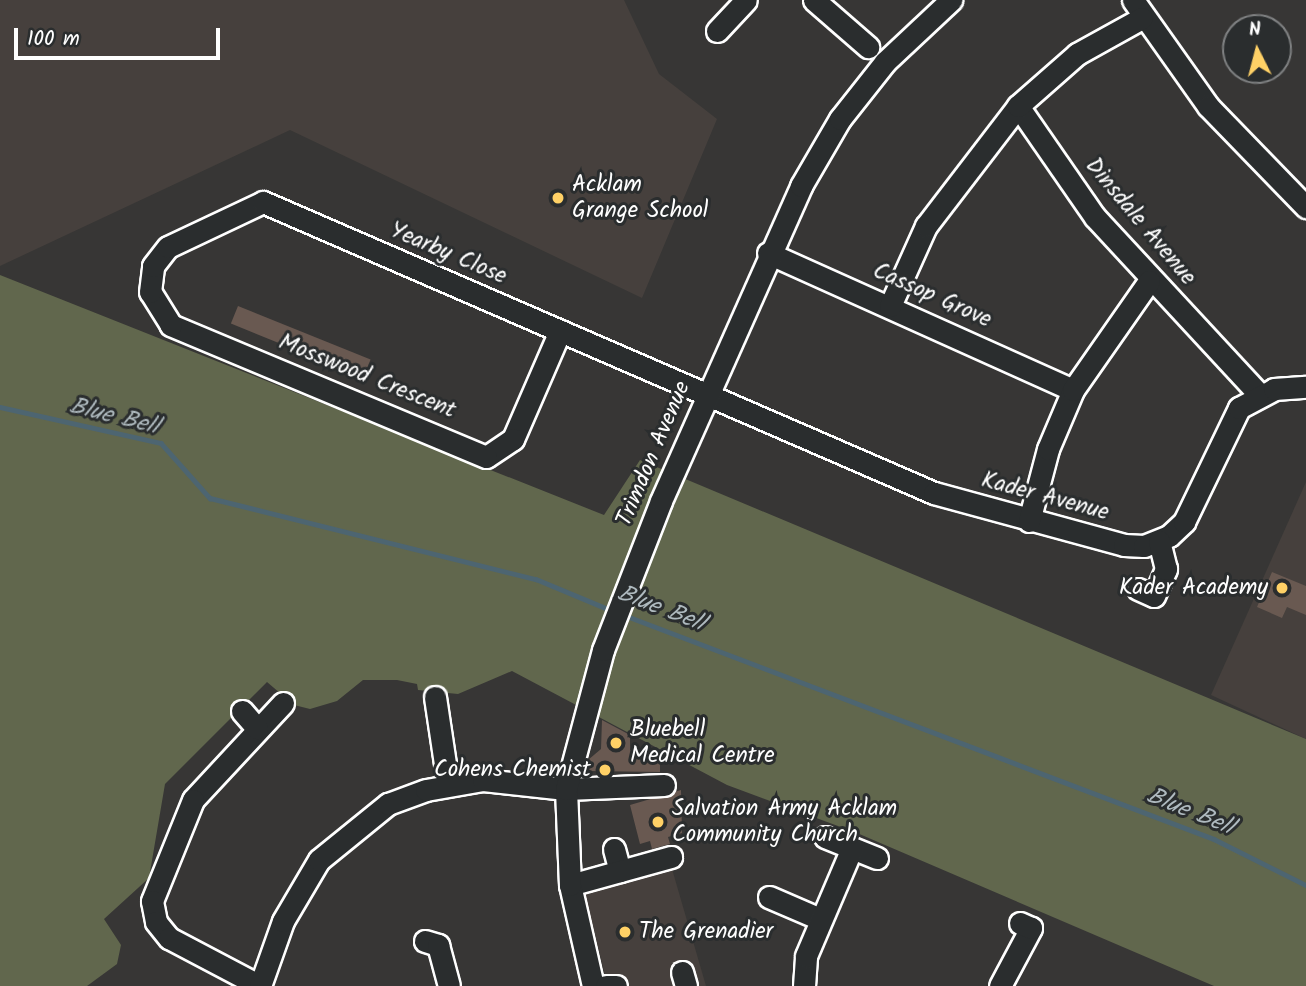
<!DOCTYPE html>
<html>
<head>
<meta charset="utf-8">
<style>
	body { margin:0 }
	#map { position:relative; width:1306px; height:986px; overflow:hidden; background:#373635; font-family:Kalam,sans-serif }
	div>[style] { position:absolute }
	.built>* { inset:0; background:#46403d }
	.green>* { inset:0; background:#61674d }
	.stream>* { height:4.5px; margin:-2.25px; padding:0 2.25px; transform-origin:2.25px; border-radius:2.25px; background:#4d6571 }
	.building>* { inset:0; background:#695951; transform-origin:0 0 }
	.roads { filter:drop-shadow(2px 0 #fff) drop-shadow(-2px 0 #fff) drop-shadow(0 2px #fff) drop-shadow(0 -2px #fff) }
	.minor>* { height:21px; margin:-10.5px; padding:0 10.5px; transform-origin:10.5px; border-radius:10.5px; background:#2a2d2e }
	.dots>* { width:19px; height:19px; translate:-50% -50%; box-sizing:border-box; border:4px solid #2a2d2e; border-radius:50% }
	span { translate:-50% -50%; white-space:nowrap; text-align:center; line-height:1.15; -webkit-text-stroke:6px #2a2d2e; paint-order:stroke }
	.poi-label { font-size:23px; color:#fff }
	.left { translate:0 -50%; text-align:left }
	.right { translate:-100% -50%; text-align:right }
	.street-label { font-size:23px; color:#fff }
	.water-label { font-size:24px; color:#afbabf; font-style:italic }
	.north { position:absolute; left:1222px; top:14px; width:70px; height:70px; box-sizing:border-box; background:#2a2d2e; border:2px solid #7f8182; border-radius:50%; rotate:354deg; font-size:19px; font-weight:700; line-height:28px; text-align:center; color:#fff }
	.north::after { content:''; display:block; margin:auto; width:24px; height:32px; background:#ffd166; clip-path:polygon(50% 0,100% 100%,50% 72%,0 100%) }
	.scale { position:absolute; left:14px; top:28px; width:206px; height:32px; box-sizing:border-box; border:4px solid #fff; border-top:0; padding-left:9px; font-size:21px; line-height:24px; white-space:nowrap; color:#fff; -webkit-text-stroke:5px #2a2d2e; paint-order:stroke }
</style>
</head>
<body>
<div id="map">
	<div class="built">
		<i style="clip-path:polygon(0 0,624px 0,659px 74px,717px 119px,642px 298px,290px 130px,0 266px)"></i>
		<i style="clip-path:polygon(1306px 482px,1306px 739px,1211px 695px)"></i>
		<i style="clip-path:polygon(672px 869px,706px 986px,613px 986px,606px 979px,585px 894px)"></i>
	</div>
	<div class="green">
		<i style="clip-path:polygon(0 275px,604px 515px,640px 460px,1306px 739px,1306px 986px,1214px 986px,857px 833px,727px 785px,512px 671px,458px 694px,418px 690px,417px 684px,397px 680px,363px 680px,337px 701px,310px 709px,294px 705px,267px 682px,165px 784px,149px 878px,104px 919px,121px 945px,117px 964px,87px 986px,0 986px)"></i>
	</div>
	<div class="stream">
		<i style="left:0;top:407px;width:165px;rotate:12.6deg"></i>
		<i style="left:161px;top:443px;width:74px;rotate:48.3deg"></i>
		<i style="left:210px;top:498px;width:336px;rotate:14deg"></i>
		<i style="left:536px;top:579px;width:83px;rotate:22.6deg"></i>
		<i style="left:624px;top:615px;width:631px;rotate:20.79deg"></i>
		<i style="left:1214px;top:839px;width:103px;rotate:26.6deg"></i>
	</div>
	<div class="building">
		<i style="left:238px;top:306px;width:143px;height:19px;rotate:22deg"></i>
		<i style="clip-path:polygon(1272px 572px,1306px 586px,1306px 615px,1287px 607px,1282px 618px,1257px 607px)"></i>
		<i style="clip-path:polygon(602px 720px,630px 735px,630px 750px,660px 751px,660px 772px,589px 771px,588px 760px,601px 749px)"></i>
		<i style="clip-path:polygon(681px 790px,682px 833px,668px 837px,670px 844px,652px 849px,650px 841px,640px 844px,630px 805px)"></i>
	</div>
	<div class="roads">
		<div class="minor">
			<i style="left:814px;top:0;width:72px;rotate:41deg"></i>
			<i style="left:1133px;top:0;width:130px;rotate:54.7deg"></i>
			<i style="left:1208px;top:106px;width:141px;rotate:45.9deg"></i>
			<i style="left:717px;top:31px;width:42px;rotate:-46.9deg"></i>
			<i style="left:1018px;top:106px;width:135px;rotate:55.3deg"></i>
			<i style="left:1095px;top:217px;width:243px;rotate:47.2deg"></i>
			<i style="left:768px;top:253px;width:334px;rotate:24.2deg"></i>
			<i style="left:890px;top:306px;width:88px;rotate:-65.8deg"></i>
			<i style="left:926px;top:226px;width:151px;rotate:-52.5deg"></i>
			<i style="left:1018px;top:106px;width:79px;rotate:-41.4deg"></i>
			<i style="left:1077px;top:54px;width:74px;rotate:-29deg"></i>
			<i style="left:560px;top:331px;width:118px;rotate:113.5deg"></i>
			<i style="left:513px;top:439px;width:32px;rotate:146deg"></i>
			<i style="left:486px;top:457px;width:342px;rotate:-157.3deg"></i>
			<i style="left:171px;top:325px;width:39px;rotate:-122deg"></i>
			<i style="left:150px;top:292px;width:26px;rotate:-83deg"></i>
			<i style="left:153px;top:266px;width:24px;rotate:-52deg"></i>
			<i style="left:168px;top:247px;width:105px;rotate:-25.3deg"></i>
			<i style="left:263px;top:202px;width:731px;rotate:23.45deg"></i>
			<i style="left:934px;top:493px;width:197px;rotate:15.3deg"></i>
			<i style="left:1124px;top:545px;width:20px;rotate:3deg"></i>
			<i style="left:1144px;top:546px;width:27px;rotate:-22deg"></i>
			<i style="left:1169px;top:536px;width:21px;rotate:-43deg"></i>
			<i style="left:1184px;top:522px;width:127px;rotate:-64.2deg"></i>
			<i style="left:1239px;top:408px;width:40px;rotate:-28deg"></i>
			<i style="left:1274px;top:389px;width:32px;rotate:-4deg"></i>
			<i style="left:1029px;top:521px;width:74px;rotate:-75.2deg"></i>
			<i style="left:1048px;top:449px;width:64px;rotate:-67deg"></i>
			<i style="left:1073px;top:390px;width:133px;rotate:-55.1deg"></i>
			<i style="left:1138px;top:589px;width:17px;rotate:24deg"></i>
			<i style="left:1154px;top:596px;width:30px;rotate:-66deg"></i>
			<i style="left:1166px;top:569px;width:29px;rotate:-104deg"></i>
			<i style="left:435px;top:697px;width:88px;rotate:81.5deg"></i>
			<i style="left:283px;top:703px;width:132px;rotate:132.9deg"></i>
			<i style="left:193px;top:800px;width:109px;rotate:112.1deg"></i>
			<i style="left:152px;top:901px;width:21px;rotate:79deg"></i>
			<i style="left:156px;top:922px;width:21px;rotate:51deg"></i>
			<i style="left:169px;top:938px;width:103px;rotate:27.8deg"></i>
			<i style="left:260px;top:986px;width:69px;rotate:-70.5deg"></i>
			<i style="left:283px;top:921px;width:71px;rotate:-59.5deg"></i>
			<i style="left:319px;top:860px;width:89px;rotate:-39.1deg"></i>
			<i style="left:388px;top:804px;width:40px;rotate:-20.2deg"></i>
			<i style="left:426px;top:790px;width:58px;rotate:-10deg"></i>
			<i style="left:483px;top:780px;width:83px;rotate:6.2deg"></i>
			<i style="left:566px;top:789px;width:98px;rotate:-2.3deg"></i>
			<i style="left:242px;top:711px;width:23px;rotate:49deg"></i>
			<i style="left:825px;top:837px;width:56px;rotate:22deg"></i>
			<i style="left:614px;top:849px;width:23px;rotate:75deg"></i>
			<i style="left:570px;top:885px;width:105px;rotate:-15.5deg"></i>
			<i style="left:769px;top:897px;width:56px;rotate:23.3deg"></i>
			<i style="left:425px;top:941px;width:14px;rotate:17deg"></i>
			<i style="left:438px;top:945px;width:42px;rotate:75deg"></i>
			<i style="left:682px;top:972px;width:15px;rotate:74deg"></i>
			<i style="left:593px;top:986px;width:104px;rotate:-102.8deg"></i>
			<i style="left:570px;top:885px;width:96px;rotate:-92.4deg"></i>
			<i style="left:566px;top:789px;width:144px;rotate:-75.1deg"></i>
			<i style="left:603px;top:650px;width:160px;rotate:-68.7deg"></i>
			<i style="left:661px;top:501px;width:345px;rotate:-66deg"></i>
			<i style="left:801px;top:186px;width:78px;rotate:-59.8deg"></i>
			<i style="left:840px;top:119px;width:73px;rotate:-51.7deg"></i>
			<i style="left:885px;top:62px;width:91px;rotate:-43.2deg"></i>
			<i style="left:606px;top:986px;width:10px"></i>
			<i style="left:804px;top:986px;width:30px;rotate:-86deg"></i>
			<i style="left:806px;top:956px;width:117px;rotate:-66.9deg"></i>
			<i style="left:1000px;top:986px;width:66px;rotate:-61.9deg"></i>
			<i style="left:1031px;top:928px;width:12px;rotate:-156deg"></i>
		</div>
	</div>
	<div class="dots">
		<i style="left:558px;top:198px;background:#ffd166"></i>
		<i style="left:1282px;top:588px;background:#ffd166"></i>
		<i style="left:616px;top:743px;background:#ffd166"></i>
		<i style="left:605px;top:770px;background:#ffd166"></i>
		<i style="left:658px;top:822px;background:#ffd166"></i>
		<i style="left:625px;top:932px;background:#ffd166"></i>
	</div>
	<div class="poi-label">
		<span class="left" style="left:572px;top:198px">Acklam<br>Grange School</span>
		<span class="right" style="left:1268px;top:588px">Kader Academy</span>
		<span class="left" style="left:630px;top:743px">Bluebell<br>Medical Centre</span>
		<span class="right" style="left:591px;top:770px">Cohens Chemist</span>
		<span class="left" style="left:672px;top:822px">Salvation Army Acklam<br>Community Church</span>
		<span class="left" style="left:639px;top:932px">The Grenadier</span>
	</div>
	<div class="street-label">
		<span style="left:1140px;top:222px;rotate:50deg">Dinsdale Avenue</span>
		<span style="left:448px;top:254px;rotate:23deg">Yearby Close</span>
		<span style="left:932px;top:296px;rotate:24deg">Cassop Grove</span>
		<span style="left:367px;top:377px;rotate:22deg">Mosswood Crescent</span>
		<span style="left:654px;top:454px;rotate:-67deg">Trimdon Avenue</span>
		<span style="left:1045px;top:497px;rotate:15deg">Kader Avenue</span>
	</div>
	<div class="water-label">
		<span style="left:114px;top:417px;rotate:14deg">Blue Bell</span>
		<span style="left:661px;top:609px;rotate:21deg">Blue Bell</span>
		<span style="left:1190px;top:812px;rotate:22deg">Blue Bell</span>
	</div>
	<div class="north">N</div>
	<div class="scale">100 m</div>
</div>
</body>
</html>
